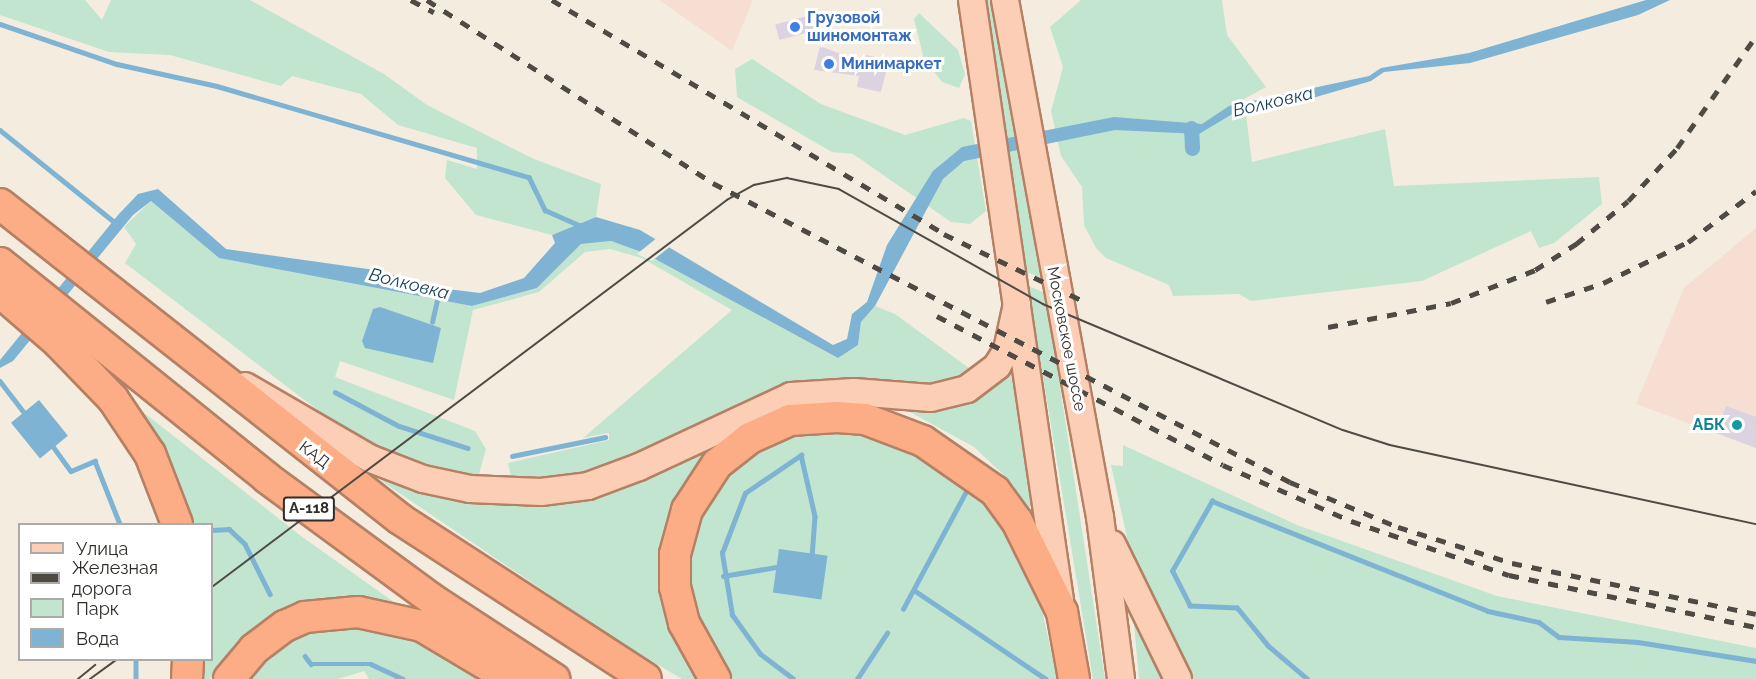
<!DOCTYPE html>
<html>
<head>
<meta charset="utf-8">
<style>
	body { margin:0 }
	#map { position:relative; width:1756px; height:679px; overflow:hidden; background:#f4eddf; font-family:Raleway,sans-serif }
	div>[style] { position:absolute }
	.industrial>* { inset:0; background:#f6ded3 }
	.green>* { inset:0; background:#c1e5cf }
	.water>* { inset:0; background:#7eb3d3; transform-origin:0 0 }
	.pier>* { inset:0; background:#f4eddf }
	.stream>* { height:4.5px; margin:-2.25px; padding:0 2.25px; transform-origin:2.25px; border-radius:2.25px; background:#7eb3d3 }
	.canal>* { height:15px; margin:-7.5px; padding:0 7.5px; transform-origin:7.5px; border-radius:7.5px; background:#7eb3d3 }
	.building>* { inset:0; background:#dbd3e0; transform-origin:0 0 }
	.roads { filter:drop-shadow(2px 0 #b58064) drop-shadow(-2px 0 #b58064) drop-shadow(0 2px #b58064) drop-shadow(0 -2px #b58064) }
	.major>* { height:26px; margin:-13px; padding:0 13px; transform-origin:13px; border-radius:13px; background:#fdceb6 }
	.highway>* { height:30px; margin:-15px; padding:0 15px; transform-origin:15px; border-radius:15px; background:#fcad85 }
	.tram>* { height:1.5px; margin:-0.75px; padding:0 0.75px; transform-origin:0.75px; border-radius:0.75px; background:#4e4a44 }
	.rail>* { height:4.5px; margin-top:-2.25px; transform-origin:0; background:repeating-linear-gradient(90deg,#4e4a44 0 10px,transparent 0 20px) }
	.dots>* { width:16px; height:16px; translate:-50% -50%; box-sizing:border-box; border:3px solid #fff; border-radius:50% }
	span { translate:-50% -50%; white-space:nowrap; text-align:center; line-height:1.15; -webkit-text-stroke:6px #fff; paint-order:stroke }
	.shield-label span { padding:2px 4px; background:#fff; border:2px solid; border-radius:4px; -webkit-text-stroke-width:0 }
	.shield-label { font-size:15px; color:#302d28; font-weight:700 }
	.shop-label { font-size:16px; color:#366cbe; font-weight:700 }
	.left { translate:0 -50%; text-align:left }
	.street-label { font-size:16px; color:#302d28 }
	.culture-label { font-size:16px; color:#0d838f; font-weight:700 }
	.right { translate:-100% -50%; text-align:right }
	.water-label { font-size:18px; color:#143f56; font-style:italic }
	.legend { position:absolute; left:18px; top:523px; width:195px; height:138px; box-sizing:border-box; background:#fff; border:2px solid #acaba9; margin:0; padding:8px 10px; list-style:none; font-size:18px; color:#302d28 }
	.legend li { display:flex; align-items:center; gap:12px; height:30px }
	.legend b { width:30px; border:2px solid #acaba9 }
</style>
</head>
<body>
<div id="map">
	<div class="industrial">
		<i style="clip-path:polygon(659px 0,753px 0,732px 51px)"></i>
		<i style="clip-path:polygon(1756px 228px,1756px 448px,1636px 404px,1684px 288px)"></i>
	</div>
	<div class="green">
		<i style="clip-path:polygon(0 0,85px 0,102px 20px,111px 0,250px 0,384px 74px,427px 105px,534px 159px,601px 184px,596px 217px,552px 235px,476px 215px,445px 178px,447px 160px,477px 169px,477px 148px,398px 125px,361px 94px,292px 76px,281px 86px,170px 55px,109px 52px,0 15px)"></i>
		<i style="clip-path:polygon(984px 0,992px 0,1040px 277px,1026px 272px)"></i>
		<i style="clip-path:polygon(1081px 0,1222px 0,1227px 35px,1266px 87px,1244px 99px,1252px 162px,1385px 129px,1394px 186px,1599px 177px,1602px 204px,1554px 243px,1539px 248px,1531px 231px,1422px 281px,1251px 301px,1239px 294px,1173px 296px,1169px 285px,1106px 258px,1096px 248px,1084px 225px,1082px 187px,1061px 156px,1051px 111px,1063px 67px,1050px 27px)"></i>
		<i style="clip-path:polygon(919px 13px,958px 50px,965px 74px,959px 88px,942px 82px,924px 59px,914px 19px)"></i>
		<i style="clip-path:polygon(752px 59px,821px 104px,905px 135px,964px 118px,971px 121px,986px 211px,970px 224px,951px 222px,853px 154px,832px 152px,737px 97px,735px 69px)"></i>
		<i style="clip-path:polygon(151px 201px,219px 258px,472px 306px,537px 288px,581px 244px,611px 241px,644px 253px,838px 358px,858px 345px,861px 322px,875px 306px,895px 314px,969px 368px,980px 368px,941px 386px,822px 381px,584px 474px,512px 480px,508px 463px,609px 440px,609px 433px,583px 438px,732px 310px,642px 258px,610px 249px,585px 252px,539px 292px,473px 310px,454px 400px,340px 361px,335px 377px,475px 431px,486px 449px,478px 478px,423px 467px,357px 440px,125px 263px,136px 244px,124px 227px)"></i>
		<i style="clip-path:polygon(1028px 286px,1043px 292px,1052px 335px,1105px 679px,1093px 679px)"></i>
		<i style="clip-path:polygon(1012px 371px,1031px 506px,1028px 508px,1010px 481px,974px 447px,899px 406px,970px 401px)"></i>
		<i style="clip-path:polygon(124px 397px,301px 536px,398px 605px,289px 609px,234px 645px,210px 679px,194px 679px,195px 660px,212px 660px,212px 524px,181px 524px)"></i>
		<i style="clip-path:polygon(740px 425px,676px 522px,706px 679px,682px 679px,618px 641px,380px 480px,518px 501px)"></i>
		<i style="clip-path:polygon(784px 429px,881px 431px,978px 485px,1036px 582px,1057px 679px,731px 679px,690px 609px,686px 549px,709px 488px)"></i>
		<i style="clip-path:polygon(1123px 445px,1297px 525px,1497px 596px,1756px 648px,1756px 679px,1191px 679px,1172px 653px,1134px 569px,1111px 465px,1123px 466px)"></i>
		<i style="clip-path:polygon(1133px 614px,1156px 665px,1167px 679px,1139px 679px)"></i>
		<i style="clip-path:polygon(376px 619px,498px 679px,369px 679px,364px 671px,338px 679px,242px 679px,288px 633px)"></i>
	</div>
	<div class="water">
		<i style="clip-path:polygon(1646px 0,1670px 0,1638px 15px,1470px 63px,1384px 72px,1371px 81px,1299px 102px,1234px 113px,1199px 134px,1115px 130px,964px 161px,943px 179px,875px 306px,861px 322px,858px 345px,838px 358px,644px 253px,611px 241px,581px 244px,537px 288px,472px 306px,219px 258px,151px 201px,133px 215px,13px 361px,0 368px,0 360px,118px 215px,138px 194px,158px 189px,226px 249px,382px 271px,423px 286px,480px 293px,524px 278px,555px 243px,552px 235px,596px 217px,640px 230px,833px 345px,847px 339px,852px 314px,867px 302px,887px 245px,933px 171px,962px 147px,1114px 117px,1202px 124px,1229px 106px,1369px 76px,1381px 68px,1469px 53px)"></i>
		<i style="clip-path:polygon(380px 307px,441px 328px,433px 363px,365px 348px,362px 341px,373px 309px)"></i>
		<i style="left:39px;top:400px;width:46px;height:36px;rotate:51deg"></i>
		<i style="left:779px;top:549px;width:49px;height:44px;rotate:8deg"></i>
	</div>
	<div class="pier">
		<i style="clip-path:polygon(658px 237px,672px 245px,652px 261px,637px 254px)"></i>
	</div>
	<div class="stream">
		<i style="left:0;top:24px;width:124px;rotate:18.9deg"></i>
		<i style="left:117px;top:64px;width:102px;rotate:12.4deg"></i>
		<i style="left:217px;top:86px;width:325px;rotate:16.3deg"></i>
		<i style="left:529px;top:177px;width:37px;rotate:64deg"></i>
		<i style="left:545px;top:210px;width:39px;rotate:24deg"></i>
		<i style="left:0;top:130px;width:150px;rotate:38.8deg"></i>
		<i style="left:432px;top:322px;width:28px;rotate:-77deg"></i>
		<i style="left:0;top:381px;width:44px;rotate:52.4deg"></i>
		<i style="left:335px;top:392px;width:72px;rotate:28deg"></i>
		<i style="left:399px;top:426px;width:72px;rotate:17.7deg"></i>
		<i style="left:52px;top:445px;width:32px;rotate:54deg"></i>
		<i style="left:71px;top:471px;width:26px;rotate:-23deg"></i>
		<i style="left:95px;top:461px;width:68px;rotate:68.4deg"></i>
		<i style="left:512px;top:456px;width:95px;rotate:-11.5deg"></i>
		<i style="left:212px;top:530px;width:17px;rotate:-3deg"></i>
		<i style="left:229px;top:529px;width:22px;rotate:43deg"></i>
		<i style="left:245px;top:544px;width:56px;rotate:63.4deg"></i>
		<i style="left:723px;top:576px;width:60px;rotate:-9.6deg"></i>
		<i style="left:914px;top:590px;width:159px;rotate:34deg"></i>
		<i style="left:903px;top:609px;width:137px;rotate:-61.8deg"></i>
		<i style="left:305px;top:656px;width:10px;rotate:53deg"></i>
		<i style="left:311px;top:664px;width:60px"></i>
		<i style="left:371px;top:664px;width:35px;rotate:25deg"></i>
		<i style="left:136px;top:660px;width:19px;rotate:90deg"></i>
		<i style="left:793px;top:679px;width:41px;rotate:-142.9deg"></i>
		<i style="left:760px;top:654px;width:48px;rotate:-125.7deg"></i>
		<i style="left:732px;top:615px;width:63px;rotate:-99.2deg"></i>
		<i style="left:722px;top:553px;width:64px;rotate:-69deg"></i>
		<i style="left:745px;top:493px;width:68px;rotate:-34.2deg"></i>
		<i style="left:801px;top:455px;width:63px;rotate:77.1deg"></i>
		<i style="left:815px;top:516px;width:42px;rotate:94.1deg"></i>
		<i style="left:857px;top:679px;width:55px;rotate:-56.9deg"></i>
		<i style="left:1307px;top:679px;width:51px;rotate:-139.8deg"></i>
		<i style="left:1268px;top:646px;width:49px;rotate:-129.2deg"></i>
		<i style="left:1237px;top:608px;width:47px;rotate:-177.6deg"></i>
		<i style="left:1190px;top:606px;width:39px;rotate:-117deg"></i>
		<i style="left:1172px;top:571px;width:81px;rotate:-60.3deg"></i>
		<i style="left:1212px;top:501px;width:297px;rotate:21.7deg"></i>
		<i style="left:1488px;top:611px;width:52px;rotate:12.2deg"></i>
		<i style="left:1539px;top:622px;width:25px;rotate:37deg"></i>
		<i style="left:1559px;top:637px;width:79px;rotate:3.6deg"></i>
		<i style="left:1638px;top:642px;width:120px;rotate:9.1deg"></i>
	</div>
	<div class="canal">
		<i style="left:1191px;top:128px;width:20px;rotate:87deg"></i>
	</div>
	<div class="building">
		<i style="left:811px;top:15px;width:16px;height:37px;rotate:75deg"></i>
		<i style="clip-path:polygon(820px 46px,864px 63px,866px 55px,889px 60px,881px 92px,857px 87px,859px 76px,814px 70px)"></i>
		<i style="clip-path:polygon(1726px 406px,1756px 417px,1756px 448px,1716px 433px)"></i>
	</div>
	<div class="roads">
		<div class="major">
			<i style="left:972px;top:0;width:606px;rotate:81.66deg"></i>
			<i style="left:1005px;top:0;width:526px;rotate:79.59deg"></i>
			<i style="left:1100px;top:517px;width:163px;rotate:82.6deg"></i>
			<i style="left:245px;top:386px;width:146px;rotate:30.1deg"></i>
			<i style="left:371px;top:459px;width:56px;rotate:21deg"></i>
			<i style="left:423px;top:479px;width:48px;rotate:12deg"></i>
			<i style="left:470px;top:489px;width:71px;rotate:2.4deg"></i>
			<i style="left:541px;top:492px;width:47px;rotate:-7.3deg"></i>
			<i style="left:588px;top:486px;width:54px;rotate:-20.4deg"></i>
			<i style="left:639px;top:467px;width:168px;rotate:-25deg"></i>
			<i style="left:791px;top:396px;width:63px;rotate:-3.6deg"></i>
			<i style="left:854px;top:392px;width:77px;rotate:4.5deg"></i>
			<i style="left:931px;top:398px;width:37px;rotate:-14deg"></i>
			<i style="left:967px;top:389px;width:38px;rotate:-37deg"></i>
			<i style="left:997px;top:366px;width:19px;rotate:-58deg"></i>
			<i style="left:1007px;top:350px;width:47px;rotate:-77.7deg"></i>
			<i style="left:1112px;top:544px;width:150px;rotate:63.9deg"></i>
		</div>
		<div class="highway">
			<i style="left:0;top:204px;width:509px;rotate:38.22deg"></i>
			<i style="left:400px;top:519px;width:293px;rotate:33deg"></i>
			<i style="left:0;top:263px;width:343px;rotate:38.8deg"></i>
			<i style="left:267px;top:478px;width:206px;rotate:36.3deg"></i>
			<i style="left:433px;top:600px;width:145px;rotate:33.1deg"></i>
			<i style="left:0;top:292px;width:78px;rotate:40.8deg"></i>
			<i style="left:59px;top:343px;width:78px;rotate:46deg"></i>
			<i style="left:113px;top:399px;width:66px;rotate:56.1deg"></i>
			<i style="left:150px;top:454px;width:75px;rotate:68.9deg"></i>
			<i style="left:187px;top:679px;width:19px;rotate:-87deg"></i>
			<i style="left:229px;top:679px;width:39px;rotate:-50deg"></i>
			<i style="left:254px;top:649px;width:39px;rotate:-37deg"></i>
			<i style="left:285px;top:626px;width:22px;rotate:-24deg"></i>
			<i style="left:305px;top:617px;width:53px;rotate:-5.4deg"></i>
			<i style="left:358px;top:612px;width:66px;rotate:12.3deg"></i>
			<i style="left:422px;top:626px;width:104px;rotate:30.8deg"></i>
			<i style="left:715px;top:679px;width:64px;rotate:-119deg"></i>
			<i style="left:684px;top:623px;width:37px;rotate:-104deg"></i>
			<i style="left:675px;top:587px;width:33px;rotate:-90deg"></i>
			<i style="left:675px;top:554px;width:46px;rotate:-74.7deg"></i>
			<i style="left:687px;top:510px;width:55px;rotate:-56.9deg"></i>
			<i style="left:717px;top:464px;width:42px;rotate:-38.2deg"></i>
			<i style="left:750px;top:438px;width:44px;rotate:-24.2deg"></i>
			<i style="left:790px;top:420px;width:47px;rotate:-3.7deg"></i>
			<i style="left:837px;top:417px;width:28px;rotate:4deg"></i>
			<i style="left:865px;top:419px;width:62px;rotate:20.8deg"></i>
			<i style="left:923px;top:441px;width:88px;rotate:34.8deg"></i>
			<i style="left:995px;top:491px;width:37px;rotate:54deg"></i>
			<i style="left:1017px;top:521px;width:102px;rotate:63.7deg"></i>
			<i style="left:1062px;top:612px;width:68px;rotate:79.8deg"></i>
		</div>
	</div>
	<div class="tram">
		<i style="left:212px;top:587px;width:644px;rotate:-36.92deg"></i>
		<i style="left:727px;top:200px;width:31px;rotate:-29deg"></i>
		<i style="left:754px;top:185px;width:34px;rotate:-12deg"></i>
		<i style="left:787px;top:178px;width:53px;rotate:11.9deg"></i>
		<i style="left:839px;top:189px;width:234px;rotate:29.4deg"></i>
		<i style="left:1043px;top:304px;width:325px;rotate:22.8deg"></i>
		<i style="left:1343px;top:430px;width:49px;rotate:17.7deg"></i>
		<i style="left:1390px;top:445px;width:374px;rotate:12.2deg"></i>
		<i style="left:78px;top:679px;width:22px;rotate:-39deg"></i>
		<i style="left:90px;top:679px;width:32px;rotate:-36deg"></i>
	</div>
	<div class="rail">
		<i style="left:411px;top:0;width:26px;rotate:28deg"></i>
		<i style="left:427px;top:0;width:340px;rotate:32.6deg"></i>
		<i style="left:713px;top:183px;width:650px;rotate:27.39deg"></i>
		<i style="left:1290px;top:482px;width:117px;rotate:22.6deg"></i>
		<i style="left:1398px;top:527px;width:120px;rotate:17.5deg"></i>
		<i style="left:1512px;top:563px;width:249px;rotate:11.8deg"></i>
		<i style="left:552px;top:0;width:457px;rotate:30.8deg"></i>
		<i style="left:944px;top:234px;width:154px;rotate:25.7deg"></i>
		<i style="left:1546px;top:302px;width:60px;rotate:-18.4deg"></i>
		<i style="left:1603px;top:283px;width:94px;rotate:-25.8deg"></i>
		<i style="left:1688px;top:242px;width:85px;rotate:-36.9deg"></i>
		<i style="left:937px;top:316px;width:322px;rotate:27.5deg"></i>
		<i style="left:1223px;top:465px;width:140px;rotate:23.6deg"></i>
		<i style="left:1351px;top:521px;width:167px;rotate:18.9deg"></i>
		<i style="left:1509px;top:575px;width:252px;rotate:11.9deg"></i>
		<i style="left:1328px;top:327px;width:125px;rotate:-11deg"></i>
		<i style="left:1451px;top:303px;width:90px;rotate:-21.4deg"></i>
		<i style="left:1535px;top:270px;width:49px;rotate:-32.4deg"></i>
		<i style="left:1576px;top:244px;width:67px;rotate:-39.6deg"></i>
		<i style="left:1628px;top:201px;width:72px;rotate:-47.2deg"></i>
		<i style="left:1677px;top:148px;width:137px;rotate:-54.8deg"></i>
	</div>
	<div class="dots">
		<i style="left:795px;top:27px;background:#3f7fe0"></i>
		<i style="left:829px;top:64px;background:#3f7fe0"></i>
		<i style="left:1737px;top:425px;background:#0f9aa8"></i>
	</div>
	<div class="shield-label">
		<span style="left:309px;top:509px">А-118</span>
	</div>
	<div class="shop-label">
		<span class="left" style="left:807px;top:27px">Грузовой<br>шиномонтаж</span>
		<span class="left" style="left:841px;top:64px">Минимаркет</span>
	</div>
	<div class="street-label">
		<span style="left:1066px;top:339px;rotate:79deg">Московское шоссе</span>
		<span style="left:314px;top:455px;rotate:37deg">КАД</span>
	</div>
	<div class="culture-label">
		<span class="right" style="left:1725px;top:425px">АБК</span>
	</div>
	<div class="water-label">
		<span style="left:1273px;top:102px;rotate:-13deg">Волковка</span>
		<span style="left:409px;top:284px;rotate:14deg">Волковка</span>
	</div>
	<ul class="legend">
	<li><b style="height:8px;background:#fdceb6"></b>Улица</li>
	<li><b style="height:8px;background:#4e4a44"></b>Железная дорога</li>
	<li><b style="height:16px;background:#c1e5cf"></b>Парк</li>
	<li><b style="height:16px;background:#7eb3d3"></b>Вода</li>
	</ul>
</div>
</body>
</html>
